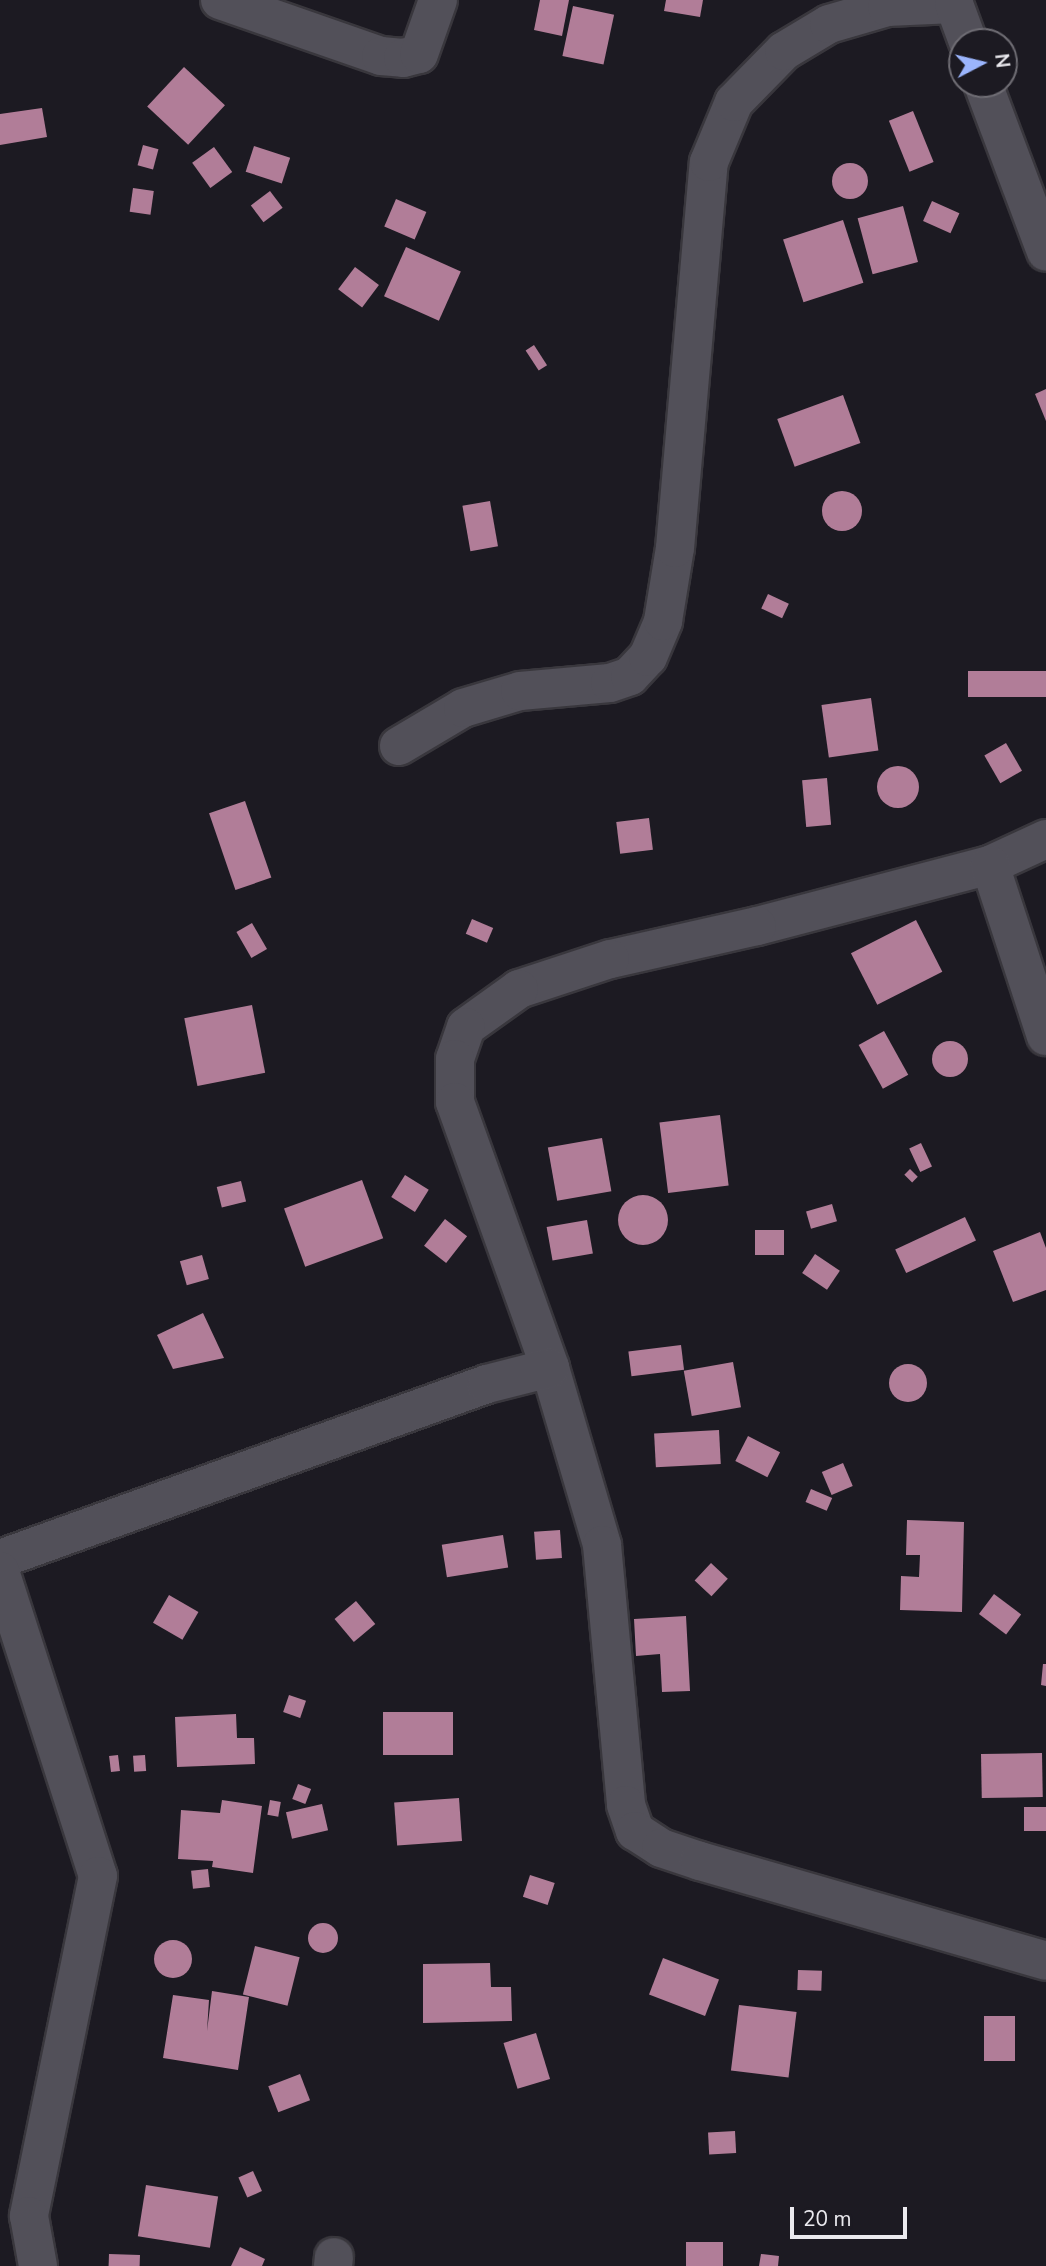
<!DOCTYPE html>
<html>
<head>
<meta charset="utf-8">
<style>
	body { margin:0 }
	#map { position:relative; width:1046px; height:2266px; overflow:hidden; background:#1c1a22; font-family:"Nunito Sans",sans-serif }
	div>[style] { position:absolute }
	.building>* { inset:0; background:#b17d98; transform-origin:0 0 }
	.round { border-radius:50% }
	.roads { filter:drop-shadow(2px 0 #39373d) drop-shadow(-2px 0 #39373d) drop-shadow(0 2px #39373d) drop-shadow(0 -2px #39373d) }
	.minor>* { height:38px; margin:-19px; padding:0 19px; transform-origin:19px; border-radius:19px; background:#525059 }
	span { translate:-50% -50%; white-space:nowrap; text-align:center; line-height:1.15; -webkit-text-stroke:7px #1c1a22; paint-order:stroke }
	.north { position:absolute; left:948px; top:28px; width:70px; height:70px; box-sizing:border-box; background:#1c1a22; border:2px solid #6f6d74; border-radius:50%; rotate:83deg; font-size:19px; font-weight:700; line-height:28px; text-align:center; color:#ebeaef }
	.north::after { content:''; display:block; margin:auto; width:24px; height:32px; background:#9bb5fd; clip-path:polygon(50% 0,100% 100%,50% 72%,0 100%) }
	.scale { position:absolute; left:790px; top:2207px; width:117px; height:32px; box-sizing:border-box; border:4px solid #ebeaef; border-top:0; padding-left:9px; font-size:21px; line-height:24px; white-space:nowrap; color:#ebeaef; -webkit-text-stroke:5px #1c1a22; paint-order:stroke }
</style>
</head>
<body>
<div id="map">
	<div class="building">
		<i style="clip-path:polygon(540px 0,569px 0,562px 36px,534px 30px)"></i>
		<i style="clip-path:polygon(666px 0,703px 0,700px 17px,664px 11px)"></i>
		<i style="left:573px;top:6px;width:42px;height:51px;rotate:12deg"></i>
		<i style="left:184px;top:67px;width:56px;height:54px;rotate:43deg"></i>
		<i style="clip-path:polygon(42px 108px,47px 137px,0 145px,0 114px)"></i>
		<i style="left:913px;top:111px;width:55px;height:26px;rotate:68deg"></i>
		<i style="left:143px;top:145px;width:16px;height:21px;rotate:15deg"></i>
		<i style="left:254px;top:146px;width:38px;height:27px;rotate:18deg"></i>
		<i style="left:214px;top:147px;width:31px;height:27px;rotate:54deg"></i>
		<i class="round" style="left:832px;top:163px;width:36px;height:36px"></i>
		<i style="left:133px;top:188px;width:21px;height:24px;rotate:8deg"></i>
		<i style="left:270px;top:191px;width:21px;height:24px;rotate:53deg"></i>
		<i style="left:396px;top:199px;width:33px;height:30px;rotate:23deg"></i>
		<i style="left:932px;top:201px;width:30px;height:22px;rotate:24deg"></i>
		<i style="left:903px;top:206px;width:58px;height:47px;rotate:75deg"></i>
		<i style="left:843px;top:220px;width:66px;height:63px;rotate:72deg"></i>
		<i style="left:406px;top:247px;width:60px;height:54px;rotate:24deg"></i>
		<i style="left:355px;top:267px;width:30px;height:28px;rotate:37deg"></i>
		<i style="left:534px;top:345px;width:24px;height:10px;rotate:57deg"></i>
		<i style="clip-path:polygon(1046px 389px,1046px 421px,1035px 394px)"></i>
		<i style="left:843px;top:395px;width:51px;height:70px;rotate:70deg"></i>
		<i class="round" style="left:822px;top:491px;width:40px;height:40px"></i>
		<i style="left:490px;top:501px;width:46px;height:28px;rotate:80deg"></i>
		<i style="left:768px;top:594px;width:23px;height:16px;rotate:25deg"></i>
		<i style="left:1046px;top:671px;width:26px;height:78px;rotate:90deg"></i>
		<i style="left:871px;top:698px;width:53px;height:50px;rotate:82deg"></i>
		<i style="left:1006px;top:743px;width:32px;height:25px;rotate:60deg"></i>
		<i class="round" style="left:877px;top:766px;width:42px;height:42px"></i>
		<i style="left:827px;top:778px;width:47px;height:25px;rotate:85deg"></i>
		<i style="left:245px;top:801px;width:81px;height:38px;rotate:71deg"></i>
		<i style="left:649px;top:818px;width:32px;height:33px;rotate:83deg"></i>
		<i style="left:472px;top:919px;width:23px;height:16px;rotate:23deg"></i>
		<i style="left:916px;top:920px;width:58px;height:73px;rotate:63deg"></i>
		<i style="left:252px;top:923px;width:30px;height:18px;rotate:60deg"></i>
		<i style="left:252px;top:1005px;width:69px;height:69px;rotate:79deg"></i>
		<i style="left:884px;top:1031px;width:50px;height:29px;rotate:61deg"></i>
		<i class="round" style="left:932px;top:1041px;width:36px;height:36px"></i>
		<i style="left:720px;top:1115px;width:71px;height:61px;rotate:83deg"></i>
		<i style="left:602px;top:1138px;width:54px;height:55px;rotate:80deg"></i>
		<i style="left:921px;top:1143px;width:26px;height:13px;rotate:65deg"></i>
		<i style="left:910px;top:1169px;width:11px;height:8px;rotate:45deg"></i>
		<i style="left:405px;top:1175px;width:28px;height:26px;rotate:32deg"></i>
		<i style="left:362px;top:1180px;width:62px;height:83px;rotate:70deg"></i>
		<i style="left:241px;top:1181px;width:21px;height:25px;rotate:76deg"></i>
		<i class="round" style="left:618px;top:1195px;width:50px;height:50px"></i>
		<i style="left:832px;top:1204px;width:18px;height:27px;rotate:74deg"></i>
		<i style="left:965px;top:1217px;width:26px;height:77px;rotate:65deg"></i>
		<i style="left:445px;top:1219px;width:28px;height:34px;rotate:38deg"></i>
		<i style="left:587px;top:1220px;width:34px;height:41px;rotate:80deg"></i>
		<i style="left:784px;top:1230px;width:25px;height:29px;rotate:90deg"></i>
		<i style="clip-path:polygon(1040px 1232px,1046px 1248px,1046px 1290px,1013px 1302px,993px 1251px)"></i>
		<i style="left:815px;top:1254px;width:30px;height:23px;rotate:34deg"></i>
		<i style="left:202px;top:1255px;width:25px;height:23px;rotate:74deg"></i>
		<i style="clip-path:polygon(203px 1313px,224px 1358px,173px 1369px,157px 1335px)"></i>
		<i style="left:681px;top:1345px;width:25px;height:53px;rotate:83deg"></i>
		<i style="left:733px;top:1362px;width:46px;height:50px;rotate:80deg"></i>
		<i class="round" style="left:889px;top:1364px;width:38px;height:38px"></i>
		<i style="left:719px;top:1430px;width:34px;height:65px;rotate:87deg"></i>
		<i style="left:748px;top:1436px;width:36px;height:28px;rotate:27deg"></i>
		<i style="left:843px;top:1463px;width:25px;height:23px;rotate:67deg"></i>
		<i style="left:811px;top:1489px;width:23px;height:14px;rotate:23deg"></i>
		<i style="clip-path:polygon(907px 1520px,964px 1522px,962px 1612px,900px 1610px,901px 1576px,919px 1577px,920px 1555px,906px 1555px)"></i>
		<i style="left:560px;top:1530px;width:28px;height:26px;rotate:86deg"></i>
		<i style="left:503px;top:1535px;width:33px;height:62px;rotate:81deg"></i>
		<i style="left:711px;top:1563px;width:23px;height:24px;rotate:43deg"></i>
		<i style="left:994px;top:1594px;width:34px;height:25px;rotate:37deg"></i>
		<i style="left:169px;top:1595px;width:34px;height:32px;rotate:30deg"></i>
		<i style="left:356px;top:1601px;width:30px;height:28px;rotate:50deg"></i>
		<i style="clip-path:polygon(686px 1616px,690px 1691px,662px 1692px,660px 1654px,636px 1656px,634px 1619px)"></i>
		<i style="clip-path:polygon(1043px 1664px,1046px 1664px,1046px 1686px,1041px 1685px)"></i>
		<i style="left:289px;top:1695px;width:18px;height:18px;rotate:19deg"></i>
		<i style="left:383px;top:1712px;width:70px;height:43px"></i>
		<i style="clip-path:polygon(236px 1714px,237px 1738px,254px 1738px,255px 1764px,177px 1767px,175px 1717px)"></i>
		<i style="left:1042px;top:1753px;width:44px;height:61px;rotate:89deg"></i>
		<i style="left:118px;top:1755px;width:16px;height:9px;rotate:83deg"></i>
		<i style="left:145px;top:1755px;width:16px;height:12px;rotate:86deg"></i>
		<i style="left:298px;top:1784px;width:14px;height:16px;rotate:21deg"></i>
		<i style="left:459px;top:1798px;width:43px;height:65px;rotate:86deg"></i>
		<i style="clip-path:polygon(222px 1800px,262px 1806px,253px 1873px,212px 1867px,213px 1861px,178px 1859px,181px 1810px,220px 1813px)"></i>
		<i style="left:270px;top:1800px;width:11px;height:15px;rotate:10deg"></i>
		<i style="left:322px;top:1804px;width:27px;height:37px;rotate:77deg"></i>
		<i style="left:1046px;top:1807px;width:24px;height:22px;rotate:90deg"></i>
		<i style="left:208px;top:1869px;width:18px;height:17px;rotate:84deg"></i>
		<i style="left:530px;top:1875px;width:26px;height:23px;rotate:18deg"></i>
		<i class="round" style="left:308px;top:1923px;width:30px;height:30px"></i>
		<i class="round" style="left:154px;top:1940px;width:38px;height:38px"></i>
		<i style="left:255px;top:1946px;width:46px;height:50px;rotate:14deg"></i>
		<i style="left:663px;top:1958px;width:60px;height:39px;rotate:21deg"></i>
		<i style="clip-path:polygon(490px 1963px,491px 1987px,511px 1987px,512px 2021px,423px 2023px,423px 1964px)"></i>
		<i style="left:798px;top:1970px;width:24px;height:20px;rotate:2deg"></i>
		<i style="clip-path:polygon(212px 1991px,249px 1997px,238px 2070px,163px 2058px,173px 1995px,209px 2000px,207px 2031px)"></i>
		<i style="left:739px;top:2005px;width:58px;height:66px;rotate:7deg"></i>
		<i style="left:984px;top:2016px;width:31px;height:45px"></i>
		<i style="left:536px;top:2033px;width:48px;height:34px;rotate:73deg"></i>
		<i style="left:300px;top:2074px;width:28px;height:34px;rotate:69deg"></i>
		<i style="left:735px;top:2131px;width:22px;height:27px;rotate:87deg"></i>
		<i style="left:253px;top:2171px;width:22px;height:16px;rotate:66deg"></i>
		<i style="left:146px;top:2185px;width:73px;height:52px;rotate:9deg"></i>
		<i style="left:686px;top:2242px;width:37px;height:24px"></i>
		<i style="clip-path:polygon(240px 2247px,265px 2259px,262px 2266px,231px 2266px)"></i>
		<i style="left:109px;top:2254px;width:31px;height:12px;rotate:2deg"></i>
		<i style="clip-path:polygon(761px 2254px,779px 2256px,778px 2266px,759px 2266px)"></i>
	</div>
	<div class="roads">
		<div class="minor">
			<i style="left:220px;top:0;width:170px;rotate:19.2deg"></i>
			<i style="left:381px;top:56px;width:22px;rotate:5deg"></i>
			<i style="left:403px;top:58px;width:16px;rotate:-14deg"></i>
			<i style="left:419px;top:54px;width:57px;rotate:-70.6deg"></i>
			<i style="left:983px;top:84px;width:179px;rotate:69.4deg"></i>
			<i style="left:399px;top:746px;width:74px;rotate:-30.7deg"></i>
			<i style="left:463px;top:708px;width:59px;rotate:-16.6deg"></i>
			<i style="left:520px;top:691px;width:90px;rotate:-5.1deg"></i>
			<i style="left:610px;top:683px;width:21px;rotate:-19deg"></i>
			<i style="left:630px;top:676px;width:26px;rotate:-47deg"></i>
			<i style="left:648px;top:657px;width:39px;rotate:-67deg"></i>
			<i style="left:663px;top:621px;width:74px;rotate:-80.7deg"></i>
			<i style="left:675px;top:548px;width:387px;rotate:-85deg"></i>
			<i style="left:709px;top:162px;width:65px;rotate:-67.4deg"></i>
			<i style="left:734px;top:102px;width:71px;rotate:-45.6deg"></i>
			<i style="left:784px;top:51px;width:52px;rotate:-31deg"></i>
			<i style="left:829px;top:24px;width:60px;rotate:-16.3deg"></i>
			<i style="left:887px;top:7px;width:67px;rotate:-2.6deg"></i>
			<i style="left:954px;top:4px;width:40px;rotate:69.8deg"></i>
			<i style="left:1046px;top:839px;width:62px;rotate:155.1deg"></i>
			<i style="left:990px;top:865px;width:241px;rotate:165.3deg"></i>
			<i style="left:757px;top:926px;width:151px;rotate:167.3deg"></i>
			<i style="left:610px;top:959px;width:96px;rotate:161.8deg"></i>
			<i style="left:519px;top:989px;width:65px;rotate:144.4deg"></i>
			<i style="left:466px;top:1027px;width:34px;rotate:109deg"></i>
			<i style="left:455px;top:1059px;width:43px;rotate:90deg"></i>
			<i style="left:455px;top:1102px;width:282px;rotate:70.3deg"></i>
			<i style="left:550px;top:1368px;width:184px;rotate:73.6deg"></i>
			<i style="left:602px;top:1545px;width:261px;rotate:84.7deg"></i>
			<i style="left:626px;top:1805px;width:28px;rotate:71deg"></i>
			<i style="left:635px;top:1831px;width:31px;rotate:33deg"></i>
			<i style="left:661px;top:1848px;width:41px;rotate:18.4deg"></i>
			<i style="left:700px;top:1861px;width:360px;rotate:16.1deg"></i>
			<i style="left:990px;top:865px;width:180px;rotate:71.9deg"></i>
			<i style="left:0;top:1559px;width:517px;rotate:-19.77deg"></i>
			<i style="left:487px;top:1384px;width:65px;rotate:-14.3deg"></i>
			<i style="left:0;top:1571px;width:320px;rotate:72.2deg"></i>
			<i style="left:98px;top:1876px;width:347px;rotate:101.5deg"></i>
			<i style="left:29px;top:2216px;width:51px;rotate:79.8deg"></i>
			<i style="left:333px;top:2266px;width:9px;rotate:-84deg"></i>
		</div>
	</div>
	<div class="north">N</div>
	<div class="scale">20 m</div>
</div>
</body>
</html>
